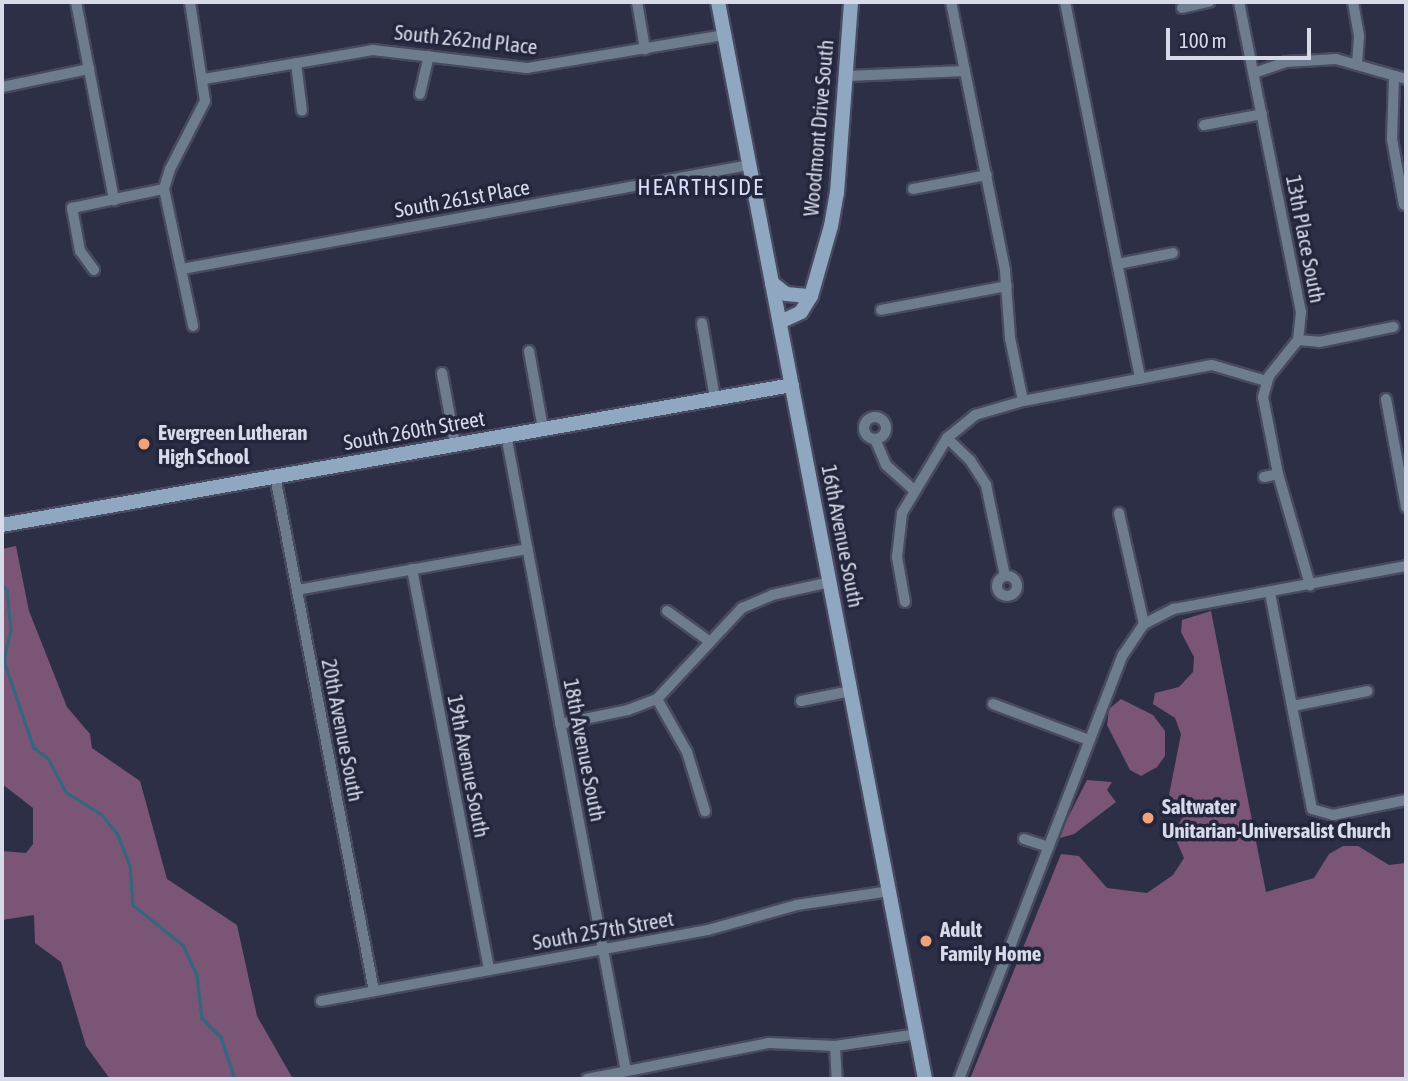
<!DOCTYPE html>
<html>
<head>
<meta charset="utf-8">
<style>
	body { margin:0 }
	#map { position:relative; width:1408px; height:1081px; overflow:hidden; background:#2d2f46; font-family:"Asap Condensed",sans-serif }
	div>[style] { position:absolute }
	.forest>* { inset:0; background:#7a5576 }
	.stream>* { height:2.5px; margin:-1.25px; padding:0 1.25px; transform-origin:1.25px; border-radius:1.25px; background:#30687d }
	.roads { filter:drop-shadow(2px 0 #484a60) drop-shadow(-2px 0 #484a60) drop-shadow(0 2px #484a60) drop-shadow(0 -2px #484a60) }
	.street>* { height:10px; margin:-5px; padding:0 5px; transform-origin:5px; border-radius:5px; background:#6e7d8d }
	.street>.ring { margin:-5px; padding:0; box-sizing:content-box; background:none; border:10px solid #6e7d8d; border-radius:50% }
	.secondary>* { height:14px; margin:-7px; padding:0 7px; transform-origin:7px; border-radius:7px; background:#90a7c1 }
	.dots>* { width:19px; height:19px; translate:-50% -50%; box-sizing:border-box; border:4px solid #23263c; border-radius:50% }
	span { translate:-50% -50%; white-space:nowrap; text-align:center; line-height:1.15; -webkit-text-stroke:7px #23263c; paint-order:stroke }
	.street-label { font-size:21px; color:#d7dae8 }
	.poi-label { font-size:21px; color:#d7dae8; font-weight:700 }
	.left { translate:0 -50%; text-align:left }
	.neighbourhood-label { font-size:23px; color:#d9defc; letter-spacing:2px }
	.frame { position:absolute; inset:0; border:4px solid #d7dae8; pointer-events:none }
	.scale { position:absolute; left:1166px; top:28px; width:145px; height:32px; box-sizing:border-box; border:4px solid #d7dae8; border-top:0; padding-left:9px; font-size:21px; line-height:24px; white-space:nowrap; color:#d7dae8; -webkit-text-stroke:5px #23263c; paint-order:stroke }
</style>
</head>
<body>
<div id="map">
	<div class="forest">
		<i style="clip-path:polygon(16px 546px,29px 611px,67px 707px,90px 734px,92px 748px,140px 781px,167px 879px,237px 925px,257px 1016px,293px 1079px,110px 1079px,86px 1046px,61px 962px,35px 943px,34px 915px,2px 920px,2px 851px,26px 853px,33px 844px,33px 808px,2px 784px,2px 549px)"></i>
		<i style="clip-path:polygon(1211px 611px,1266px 892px,1314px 878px,1329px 854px,1343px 846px,1358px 846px,1389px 865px,1406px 863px,1406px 1079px,970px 1079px,1061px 854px,1079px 856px,1107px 888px,1147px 893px,1173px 875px,1184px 858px,1173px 833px,1186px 812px,1169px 795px,1181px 734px,1175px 718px,1153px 704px,1155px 693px,1179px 687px,1193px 672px,1194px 657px,1181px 632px,1182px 620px)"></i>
		<i style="clip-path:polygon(1121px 699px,1153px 715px,1165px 731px,1165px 756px,1157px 767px,1141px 776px,1130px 770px,1107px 725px,1109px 709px)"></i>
		<i style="clip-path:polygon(1087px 780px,1112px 782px,1107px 790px,1116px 802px,1074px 834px,1057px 839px)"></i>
	</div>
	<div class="stream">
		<i style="left:2px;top:584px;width:8px;rotate:50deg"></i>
		<i style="left:7px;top:590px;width:40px;rotate:84.3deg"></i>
		<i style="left:11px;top:630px;width:32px;rotate:103deg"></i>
		<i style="left:4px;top:661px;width:92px;rotate:71deg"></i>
		<i style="left:34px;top:748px;width:17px;rotate:36deg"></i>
		<i style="left:48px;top:758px;width:38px;rotate:62deg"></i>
		<i style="left:66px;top:792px;width:41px;rotate:32.2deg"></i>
		<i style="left:101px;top:814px;width:25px;rotate:50deg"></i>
		<i style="left:117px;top:833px;width:35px;rotate:68deg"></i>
		<i style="left:130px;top:865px;width:40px;rotate:85.7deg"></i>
		<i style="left:133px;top:905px;width:64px;rotate:38.7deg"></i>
		<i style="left:183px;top:945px;width:33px;rotate:65deg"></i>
		<i style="left:197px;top:975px;width:43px;rotate:83.4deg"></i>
		<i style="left:202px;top:1018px;width:27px;rotate:45deg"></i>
		<i style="left:221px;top:1037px;width:44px;rotate:71.6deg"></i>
	</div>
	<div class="roads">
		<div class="street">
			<i style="left:76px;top:2px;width:202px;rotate:79.1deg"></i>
			<i style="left:190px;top:2px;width:100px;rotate:81.4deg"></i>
			<i style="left:205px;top:101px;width:76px;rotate:117.2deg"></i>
			<i style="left:170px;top:169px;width:21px;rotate:107deg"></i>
			<i style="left:164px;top:189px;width:140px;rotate:78deg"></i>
			<i style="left:637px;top:2px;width:48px;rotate:80.3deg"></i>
			<i style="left:951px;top:2px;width:274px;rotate:78.6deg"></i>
			<i style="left:1005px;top:271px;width:67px;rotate:85.7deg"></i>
			<i style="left:1010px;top:338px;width:64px;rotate:78.3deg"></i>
			<i style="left:1065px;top:2px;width:384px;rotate:78.7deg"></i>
			<i style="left:1239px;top:2px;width:316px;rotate:78.7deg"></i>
			<i style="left:1301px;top:312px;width:28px;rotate:96deg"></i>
			<i style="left:1298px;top:340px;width:46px;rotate:128.9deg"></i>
			<i style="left:1269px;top:376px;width:22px;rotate:106deg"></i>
			<i style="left:1263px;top:397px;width:78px;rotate:79deg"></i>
			<i style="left:1278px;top:474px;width:116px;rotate:73.9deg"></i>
			<i style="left:1353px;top:2px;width:35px;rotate:80deg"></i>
			<i style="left:1359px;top:36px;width:28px;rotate:94deg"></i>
			<i style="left:1182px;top:8px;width:28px;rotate:-13deg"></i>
			<i style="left:296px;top:63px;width:48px;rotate:82.9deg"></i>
			<i style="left:1254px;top:73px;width:34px;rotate:-19deg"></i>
			<i style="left:1286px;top:62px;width:50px;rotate:-3.4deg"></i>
			<i style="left:1336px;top:59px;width:73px;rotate:15.9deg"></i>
			<i style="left:846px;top:76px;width:119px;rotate:-2.4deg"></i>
			<i style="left:1394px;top:77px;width:62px;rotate:91.8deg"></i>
			<i style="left:1392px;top:139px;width:67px;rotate:79.7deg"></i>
			<i style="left:204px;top:79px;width:171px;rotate:-9.7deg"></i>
			<i style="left:373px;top:50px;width:155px;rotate:6.7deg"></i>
			<i style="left:527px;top:68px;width:200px;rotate:-9.5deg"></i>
			<i style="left:2px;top:87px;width:89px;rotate:-11.7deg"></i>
			<i style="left:420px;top:94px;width:39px;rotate:-77deg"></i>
			<i style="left:1204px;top:125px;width:59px;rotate:-10.7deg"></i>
			<i style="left:913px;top:189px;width:75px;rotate:-10.7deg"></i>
			<i style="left:1118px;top:264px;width:56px;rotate:-11.3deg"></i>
			<i style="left:182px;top:269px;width:576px;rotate:-10.39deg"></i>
			<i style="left:94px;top:270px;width:24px;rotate:-126deg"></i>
			<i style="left:80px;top:251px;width:44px;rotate:-100.5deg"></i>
			<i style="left:72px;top:208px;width:94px;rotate:-11.7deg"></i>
			<i style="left:881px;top:310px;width:128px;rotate:-10.8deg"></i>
			<i style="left:702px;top:323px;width:76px;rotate:80.2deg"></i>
			<i style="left:1298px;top:340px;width:21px;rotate:5deg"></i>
			<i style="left:1319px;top:342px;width:76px;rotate:-11.5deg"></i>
			<i style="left:529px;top:351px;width:79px;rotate:79.8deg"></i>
			<i style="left:442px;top:373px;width:72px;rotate:79.6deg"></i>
			<i style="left:1386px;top:399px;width:110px;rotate:79.5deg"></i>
			<i class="ring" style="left:864px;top:417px;width:12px;height:12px"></i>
			<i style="left:506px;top:435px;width:647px;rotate:79.32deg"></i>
			<i style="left:947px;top:438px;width:32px;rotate:44deg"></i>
			<i style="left:970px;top:460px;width:30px;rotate:57deg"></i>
			<i style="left:986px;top:485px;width:93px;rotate:78.2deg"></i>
			<i style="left:875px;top:439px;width:28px;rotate:67deg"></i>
			<i style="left:886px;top:465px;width:36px;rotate:42deg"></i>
			<i style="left:275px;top:476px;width:524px;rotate:79.12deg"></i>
			<i style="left:1264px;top:477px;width:14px;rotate:-12deg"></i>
			<i style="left:1119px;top:513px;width:114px;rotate:77.3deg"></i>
			<i style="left:412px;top:569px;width:408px;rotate:79.1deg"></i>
			<i class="ring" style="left:997px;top:576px;width:10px;height:10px"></i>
			<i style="left:297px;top:590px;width:234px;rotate:-10.1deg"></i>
			<i style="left:1270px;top:593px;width:220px;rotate:79deg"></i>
			<i style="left:1312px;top:809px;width:22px;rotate:16deg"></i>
			<i style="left:1333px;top:815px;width:75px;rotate:-11.6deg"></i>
			<i style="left:905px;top:602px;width:46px;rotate:-100.1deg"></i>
			<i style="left:897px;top:557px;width:44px;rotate:-83.5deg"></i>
			<i style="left:902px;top:513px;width:87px;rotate:-59deg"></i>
			<i style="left:947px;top:438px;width:36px;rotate:-39deg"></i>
			<i style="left:975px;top:415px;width:50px;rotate:-16.3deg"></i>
			<i style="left:1023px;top:401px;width:192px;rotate:-10.8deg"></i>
			<i style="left:1212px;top:365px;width:56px;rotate:16.5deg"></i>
			<i style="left:667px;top:611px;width:52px;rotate:35.5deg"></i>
			<i style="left:657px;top:699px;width:61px;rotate:60.5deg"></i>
			<i style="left:687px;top:752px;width:62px;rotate:73deg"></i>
			<i style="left:801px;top:701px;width:51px;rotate:-11.3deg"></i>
			<i style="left:993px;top:704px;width:103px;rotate:20.6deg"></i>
			<i style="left:1293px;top:706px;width:76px;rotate:-11.3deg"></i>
			<i style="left:560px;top:724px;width:69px;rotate:-11.6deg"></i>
			<i style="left:628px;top:710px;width:31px;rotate:-21deg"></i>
			<i style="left:657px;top:699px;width:125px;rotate:-47deg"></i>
			<i style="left:742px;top:608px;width:33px;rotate:-23deg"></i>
			<i style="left:772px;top:595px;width:59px;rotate:-12.6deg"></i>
			<i style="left:1024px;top:839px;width:26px;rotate:18deg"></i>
			<i style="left:321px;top:1001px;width:393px;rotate:-10.4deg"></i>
			<i style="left:708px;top:930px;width:92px;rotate:-15.7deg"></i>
			<i style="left:797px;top:905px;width:94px;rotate:-8.6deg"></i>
			<i style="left:835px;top:1046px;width:33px;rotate:87deg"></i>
			<i style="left:587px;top:1079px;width:186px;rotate:-11.2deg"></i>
			<i style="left:769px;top:1043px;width:66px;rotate:2.6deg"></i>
			<i style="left:835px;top:1046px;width:84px;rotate:-8.2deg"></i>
			<i style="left:959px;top:1079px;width:455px;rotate:-68.9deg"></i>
			<i style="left:1123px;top:655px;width:37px;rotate:-56deg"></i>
			<i style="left:1144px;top:624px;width:34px;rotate:-27deg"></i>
			<i style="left:1174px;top:609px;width:236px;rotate:-10.5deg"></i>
		</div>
		<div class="secondary">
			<i style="left:718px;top:2px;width:1097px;rotate:79.12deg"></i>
			<i style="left:772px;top:283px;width:18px;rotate:38deg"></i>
			<i style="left:786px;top:294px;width:25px;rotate:5deg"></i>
			<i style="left:780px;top:322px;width:23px;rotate:-25deg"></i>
			<i style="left:801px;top:312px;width:19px;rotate:-58deg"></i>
			<i style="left:811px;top:296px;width:73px;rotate:-74.1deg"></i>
			<i style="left:831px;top:226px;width:34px;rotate:-80deg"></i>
			<i style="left:837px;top:193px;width:192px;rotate:-85.8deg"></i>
			<i style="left:2px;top:525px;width:802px;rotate:-10.05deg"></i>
		</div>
	</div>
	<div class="dots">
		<i style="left:144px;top:444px;background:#f0a279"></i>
		<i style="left:1148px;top:818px;background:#f0a279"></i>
		<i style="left:926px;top:941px;background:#f0a279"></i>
	</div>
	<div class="street-label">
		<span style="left:466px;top:39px;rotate:6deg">South 262nd Place</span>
		<span style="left:818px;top:128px;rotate:-85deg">Woodmont Drive South</span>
		<span style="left:462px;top:198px;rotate:-10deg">South 261st Place</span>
		<span style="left:1306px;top:239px;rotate:79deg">13th Place South</span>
		<span style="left:414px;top:430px;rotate:-10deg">South 260th Street</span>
		<span style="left:843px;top:536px;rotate:79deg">16th Avenue South</span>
		<span style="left:343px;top:730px;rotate:79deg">20th Avenue South</span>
		<span style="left:585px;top:750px;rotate:79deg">18th Avenue South</span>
		<span style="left:469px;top:766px;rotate:79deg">19th Avenue South</span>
		<span style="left:603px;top:930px;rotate:-10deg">South 257th Street</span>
	</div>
	<div class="poi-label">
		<span class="left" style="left:158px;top:444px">Evergreen Lutheran<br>High School</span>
		<span class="left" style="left:1162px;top:818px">Saltwater<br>Unitarian-Universalist Church</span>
		<span class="left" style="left:940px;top:941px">Adult<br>Family Home</span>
	</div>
	<div class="neighbourhood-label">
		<span style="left:701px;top:187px">HEARTHSIDE</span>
	</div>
	<div class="frame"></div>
	<div class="scale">100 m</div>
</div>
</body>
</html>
